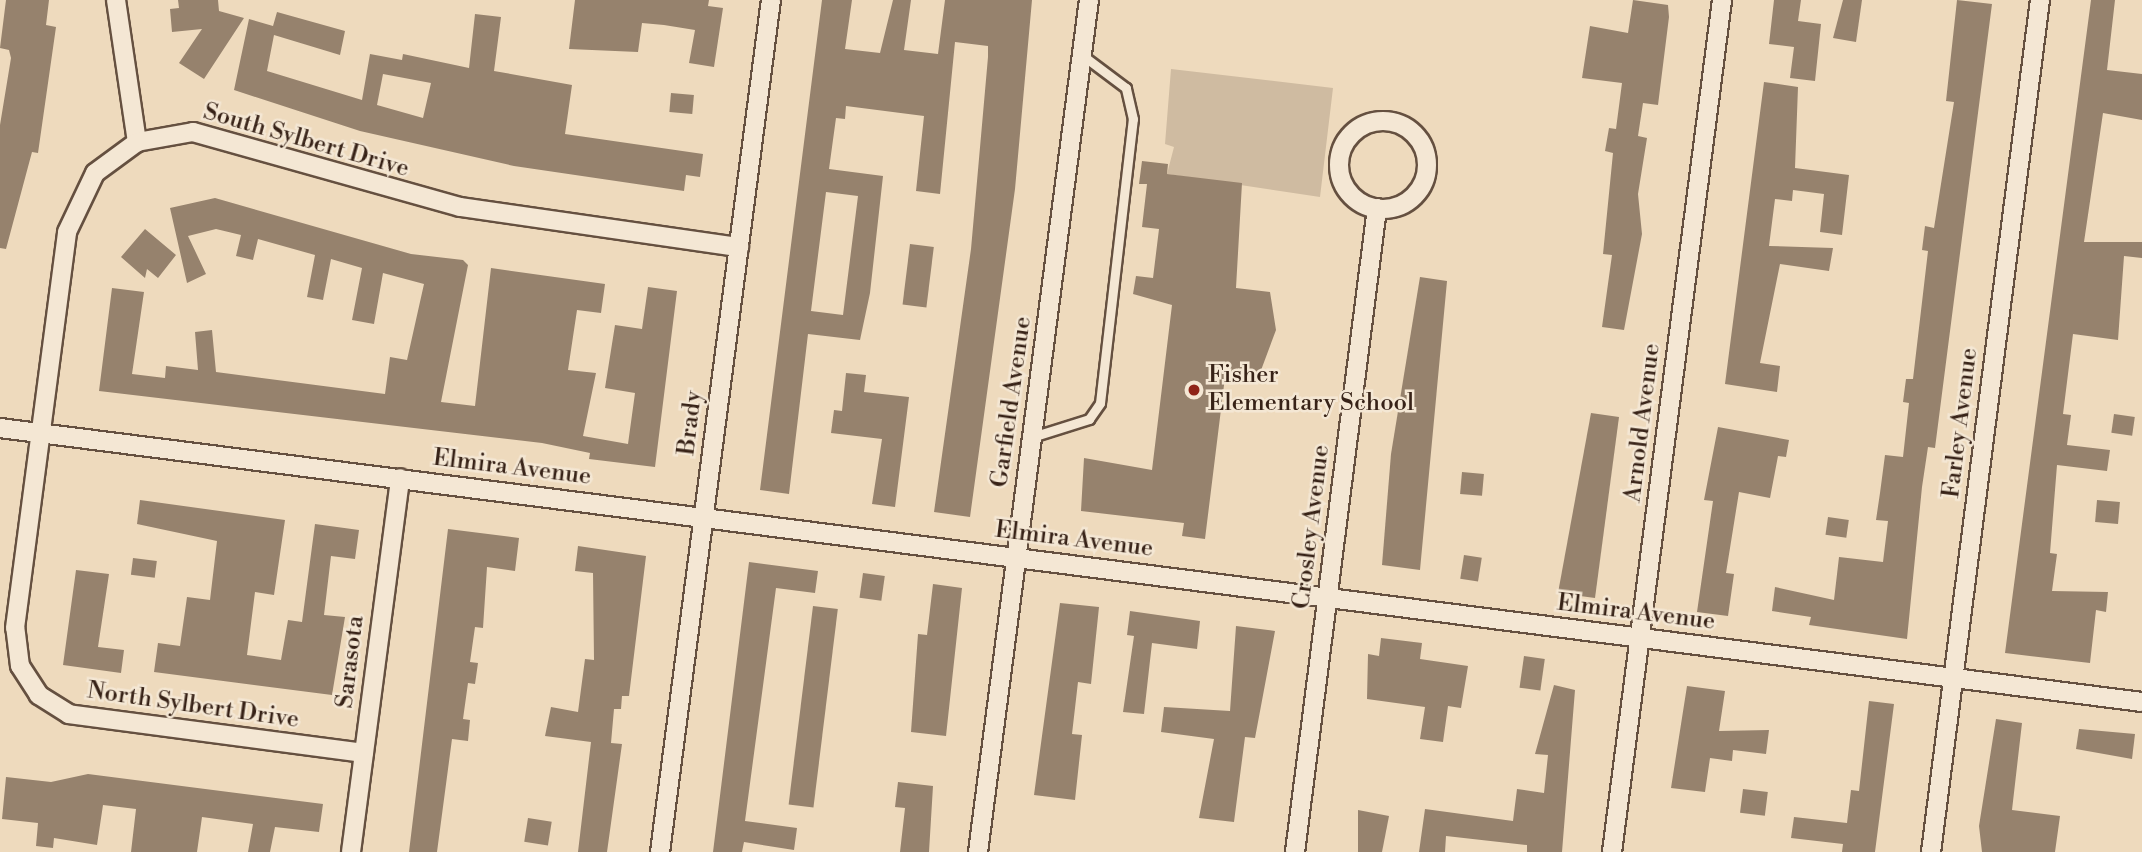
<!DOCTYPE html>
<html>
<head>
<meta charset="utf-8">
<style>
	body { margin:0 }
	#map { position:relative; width:2142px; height:852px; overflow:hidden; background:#eedabd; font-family:"Libre Bodoni",serif }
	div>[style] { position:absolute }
	.green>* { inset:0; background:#cfbba1 }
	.building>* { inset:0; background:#96826d; transform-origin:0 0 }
	.roads { filter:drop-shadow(2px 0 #655040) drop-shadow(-2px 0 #655040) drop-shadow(0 2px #655040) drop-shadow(0 -2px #655040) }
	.service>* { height:9px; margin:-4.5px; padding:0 4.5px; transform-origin:4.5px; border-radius:4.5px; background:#f4e7d4 }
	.minor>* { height:18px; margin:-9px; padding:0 9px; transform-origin:9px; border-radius:9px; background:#f4e7d4 }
	.minor>.ring { margin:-9px; padding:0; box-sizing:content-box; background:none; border:18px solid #f4e7d4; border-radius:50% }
	.dots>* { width:19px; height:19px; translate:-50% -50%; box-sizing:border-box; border:4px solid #f4e7d4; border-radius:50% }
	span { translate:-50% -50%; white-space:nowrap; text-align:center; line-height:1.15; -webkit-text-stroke:5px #f4e7d4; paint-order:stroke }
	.street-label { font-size:24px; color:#372217 }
	.poi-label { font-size:24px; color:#372217 }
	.left { translate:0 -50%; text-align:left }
</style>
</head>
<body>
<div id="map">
	<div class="green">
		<i style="clip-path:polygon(1171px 69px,1333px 88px,1320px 197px,1167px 174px,1174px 147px,1165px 144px)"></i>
	</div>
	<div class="building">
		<i style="clip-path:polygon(6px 0,49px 0,46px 25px,56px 27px,38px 153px,32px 152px,6px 249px,0 248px,0 125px,11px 58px,9px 50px,0 48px)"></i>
		<i style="clip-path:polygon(178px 0,218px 0,219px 11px,244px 18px,204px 79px,179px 63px,202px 29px,172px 32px,170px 9px,179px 8px)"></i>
		<i style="clip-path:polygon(575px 0,709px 0,708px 6px,723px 8px,714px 67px,689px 63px,695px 30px,664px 25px,642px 23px,638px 52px,569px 49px)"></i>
		<i style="clip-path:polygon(evenodd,822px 0,852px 0,845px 49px,880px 53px,893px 0,911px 0,904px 50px,938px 54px,945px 0,1032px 0,1015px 189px,970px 517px,934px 512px,971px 249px,988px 57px,988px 46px,955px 42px,940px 194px,916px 191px,924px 116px,846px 106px,845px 119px,836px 118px,829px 169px,883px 176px,870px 293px,860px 340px,808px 334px,789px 494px,760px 490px,822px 0,826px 192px,858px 196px,843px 315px,811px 311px,826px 192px)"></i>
		<i style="clip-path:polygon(1633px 0,1668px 5px,1669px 17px,1658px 105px,1643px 103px,1638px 136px,1647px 138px,1638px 194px,1642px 234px,1624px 330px,1602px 327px,1612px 255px,1603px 254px,1613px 153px,1605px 151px,1609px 128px,1616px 129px,1622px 83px,1582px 78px,1590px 26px,1628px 33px)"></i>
		<i style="clip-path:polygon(1774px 0,1801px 0,1798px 21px,1821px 24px,1815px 81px,1790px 78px,1794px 47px,1769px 44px)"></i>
		<i style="clip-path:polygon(1843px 0,1862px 0,1856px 42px,1833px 38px)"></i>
		<i style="clip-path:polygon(1957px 0,1992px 4px,1935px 448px,1928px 447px,1922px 487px,1907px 639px,1809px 625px,1811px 617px,1772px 611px,1775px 587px,1834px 600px,1839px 557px,1883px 562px,1888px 521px,1876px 520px,1880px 493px,1885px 455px,1903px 457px,1909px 403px,1903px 402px,1906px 379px,1913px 379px,1928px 251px,1922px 250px,1925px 226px,1934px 228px,1954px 102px,1946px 101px)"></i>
		<i style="clip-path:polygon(2091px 0,2115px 0,2107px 70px,2142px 74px,2142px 120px,2103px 113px,2084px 242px,2142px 242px,2142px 258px,2124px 256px,2118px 340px,2073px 334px,2063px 414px,2071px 415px,2067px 445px,2110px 450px,2107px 471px,2057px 465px,2050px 553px,2057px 554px,2052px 591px,2108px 592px,2106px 612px,2096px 610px,2090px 663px,2005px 653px)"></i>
		<i style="clip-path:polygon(evenodd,277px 12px,345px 31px,340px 55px,274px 35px,267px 71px,362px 100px,370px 54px,402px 60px,403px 54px,469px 68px,475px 14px,501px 17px,494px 71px,572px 85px,565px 134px,703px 154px,700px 177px,686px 175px,684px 191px,514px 166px,360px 131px,234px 90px,249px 19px,273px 26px,277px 12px,383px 74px,431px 83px,423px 118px,377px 105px,383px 74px)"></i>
		<i style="clip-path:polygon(1764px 82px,1798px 87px,1795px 168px,1849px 175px,1842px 235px,1820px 232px,1824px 194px,1793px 190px,1792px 201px,1775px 199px,1769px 246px,1833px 248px,1829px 271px,1780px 264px,1760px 363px,1780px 366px,1777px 392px,1725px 384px)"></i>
		<i style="left:671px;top:93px;width:23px;height:19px;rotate:5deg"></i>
		<i style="clip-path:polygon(1142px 161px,1168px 164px,1167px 174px,1242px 183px,1236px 288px,1270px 292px,1276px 330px,1257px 381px,1225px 377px,1205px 539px,1182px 536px,1184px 523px,1081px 511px,1084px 458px,1152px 470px,1172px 305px,1133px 294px,1136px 276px,1153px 278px,1159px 229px,1142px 227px,1147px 184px,1139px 184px)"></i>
		<i style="clip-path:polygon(215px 198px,411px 254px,463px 260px,468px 265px,441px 402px,475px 406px,491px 268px,605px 284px,601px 313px,577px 310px,568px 370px,596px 373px,583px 436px,628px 444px,635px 393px,605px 388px,615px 325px,642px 329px,648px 287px,677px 291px,655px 467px,589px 459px,590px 453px,542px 443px,99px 391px,112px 288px,144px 292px,132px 374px,165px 378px,166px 366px,198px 370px,195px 332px,212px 330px,216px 372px,385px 394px,390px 357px,407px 360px,424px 284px,383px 273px,374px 324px,352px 320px,362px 268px,331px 259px,323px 300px,307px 297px,315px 255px,258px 239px,253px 260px,236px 256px,241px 235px,216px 229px,188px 236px,206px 274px,187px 283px,170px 208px)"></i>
		<i style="clip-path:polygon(145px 229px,176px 255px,158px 278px,147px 269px,145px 278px,121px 257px)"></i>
		<i style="left:910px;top:244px;width:24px;height:61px;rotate:7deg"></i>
		<i style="clip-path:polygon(1420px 277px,1447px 281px,1420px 570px,1382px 565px,1391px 454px)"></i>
		<i style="clip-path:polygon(846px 373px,866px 375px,864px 392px,909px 397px,895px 507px,872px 504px,882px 439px,831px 433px,834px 410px,842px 411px)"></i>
		<i style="clip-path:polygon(1591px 413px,1619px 417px,1595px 598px,1558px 593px)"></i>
		<i style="left:2114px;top:414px;width:21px;height:19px;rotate:8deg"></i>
		<i style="clip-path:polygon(1718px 427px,1789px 440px,1786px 457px,1778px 456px,1770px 498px,1739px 492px,1726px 573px,1734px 574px,1728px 616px,1697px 612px,1713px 501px,1704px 500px)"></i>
		<i style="left:1462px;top:472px;width:22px;height:22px;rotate:5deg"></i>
		<i style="clip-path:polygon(140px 500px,285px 520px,274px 595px,255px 592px,247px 655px,281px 660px,288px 620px,302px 622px,315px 524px,359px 530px,355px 559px,331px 556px,324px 615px,345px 617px,332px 695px,154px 672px,158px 643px,180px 646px,187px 597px,210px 600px,217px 541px,137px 524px)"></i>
		<i style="left:2097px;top:500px;width:23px;height:22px;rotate:5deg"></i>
		<i style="left:1828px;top:517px;width:21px;height:18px;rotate:8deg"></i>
		<i style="clip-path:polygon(448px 529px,519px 538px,515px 571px,487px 567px,483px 628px,475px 627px,470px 662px,478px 663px,475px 684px,468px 683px,463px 719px,470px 720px,468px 741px,452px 739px,437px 852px,409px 852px)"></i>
		<i style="clip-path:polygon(578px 546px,646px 556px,629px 696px,622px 696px,621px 709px,614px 709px,611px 743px,622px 744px,607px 852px,578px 852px,591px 742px,545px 736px,551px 707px,578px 712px,585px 659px,594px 660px,593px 573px,575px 571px)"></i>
		<i style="left:1464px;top:555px;width:18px;height:24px;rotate:9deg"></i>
		<i style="left:133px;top:558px;width:24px;height:17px;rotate:7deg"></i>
		<i style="clip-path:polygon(749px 562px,818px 571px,815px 593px,776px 588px,745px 821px,797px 828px,794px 850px,744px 842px,742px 852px,713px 852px)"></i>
		<i style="clip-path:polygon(76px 570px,109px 574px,98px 647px,124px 650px,121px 673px,63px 665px)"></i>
		<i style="left:863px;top:573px;width:22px;height:25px;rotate:8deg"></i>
		<i style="clip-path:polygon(933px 584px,962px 588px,946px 736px,911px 732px,918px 634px,927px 635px)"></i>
		<i style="clip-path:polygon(1060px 603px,1099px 607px,1091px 684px,1078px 682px,1072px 734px,1082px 735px,1075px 800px,1034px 795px)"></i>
		<i style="left:813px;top:606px;width:25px;height:200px;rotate:7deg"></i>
		<i style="clip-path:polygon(1130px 611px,1200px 621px,1197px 649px,1152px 643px,1144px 714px,1123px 712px,1134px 636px,1127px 635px)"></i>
		<i style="clip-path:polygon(1236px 626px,1275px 631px,1255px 738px,1245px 737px,1234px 822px,1199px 818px,1214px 739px,1161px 732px,1164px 707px,1230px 711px)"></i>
		<i style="clip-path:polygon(1381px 638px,1422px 643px,1420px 659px,1468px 666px,1461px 708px,1448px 706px,1443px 742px,1420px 739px,1425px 707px,1367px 699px,1368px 654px,1379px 656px)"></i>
		<i style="left:1524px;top:656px;width:21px;height:32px;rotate:8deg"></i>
		<i style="clip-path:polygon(1554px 685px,1575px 690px,1562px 852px,1527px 852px,1527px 845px,1446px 836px,1445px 852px,1419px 852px,1425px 809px,1513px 821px,1517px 789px,1544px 793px,1548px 755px,1535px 754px)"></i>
		<i style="clip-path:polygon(1687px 686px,1725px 691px,1719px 731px,1769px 730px,1766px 754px,1733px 750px,1732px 761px,1710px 758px,1705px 792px,1671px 788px)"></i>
		<i style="clip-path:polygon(1869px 701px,1894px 704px,1875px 852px,1842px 852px,1843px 844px,1791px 838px,1794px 817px,1847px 823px,1851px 790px,1859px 791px)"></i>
		<i style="clip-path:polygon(1996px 719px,2022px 723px,2012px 810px,2060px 816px,2055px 852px,1982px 852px,1979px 826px)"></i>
		<i style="clip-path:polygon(2079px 729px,2135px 734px,2132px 759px,2076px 749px)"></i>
		<i style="clip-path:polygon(88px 774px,323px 804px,319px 832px,275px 827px,270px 852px,248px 852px,253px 824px,202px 817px,197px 852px,131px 852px,136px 809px,103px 805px,97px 845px,54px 838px,53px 848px,36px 846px,38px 823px,2px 819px,6px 777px,51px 782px)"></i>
		<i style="clip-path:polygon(898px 782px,933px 786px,929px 852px,900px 852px,905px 808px,895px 807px)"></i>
		<i style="left:1743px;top:789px;width:25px;height:24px;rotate:7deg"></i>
		<i style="clip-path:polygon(1358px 810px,1389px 816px,1382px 852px,1358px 852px)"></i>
		<i style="left:528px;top:818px;width:24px;height:24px;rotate:9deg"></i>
	</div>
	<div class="roads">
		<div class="service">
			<i style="left:1032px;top:437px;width:60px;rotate:-17.5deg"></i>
			<i style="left:1089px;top:419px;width:19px;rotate:-55deg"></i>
			<i style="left:1100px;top:403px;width:286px;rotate:-83.4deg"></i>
			<i style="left:1133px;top:119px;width:32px;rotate:-103deg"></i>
			<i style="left:1126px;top:88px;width:55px;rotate:-143.1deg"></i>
		</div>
		<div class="minor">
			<i style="left:116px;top:0;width:144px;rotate:81.6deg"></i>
			<i class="ring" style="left:1339px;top:121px;width:70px;height:70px"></i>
			<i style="left:0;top:428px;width:2159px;rotate:7.29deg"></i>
			<i style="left:364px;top:753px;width:298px;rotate:-172.5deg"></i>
			<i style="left:69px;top:714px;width:36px;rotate:-148deg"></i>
			<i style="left:39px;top:695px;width:35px;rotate:-123deg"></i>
			<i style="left:20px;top:666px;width:38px;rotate:-97deg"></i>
			<i style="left:15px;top:628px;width:399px;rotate:-82.5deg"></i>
			<i style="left:67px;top:232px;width:65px;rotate:-64.6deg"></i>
			<i style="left:95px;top:173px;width:52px;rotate:-36.4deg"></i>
			<i style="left:137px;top:142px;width:57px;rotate:-10.1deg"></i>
			<i style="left:193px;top:132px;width:277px;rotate:15.7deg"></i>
			<i style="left:460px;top:207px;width:282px;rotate:8.2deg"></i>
			<i style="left:351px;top:852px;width:377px;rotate:-82.5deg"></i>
			<i style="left:660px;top:852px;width:859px;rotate:-82.58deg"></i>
			<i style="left:978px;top:852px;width:859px;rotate:-82.58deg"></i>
			<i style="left:1295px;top:852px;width:649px;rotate:-82.74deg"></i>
			<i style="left:1612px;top:852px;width:859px;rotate:-82.64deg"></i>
			<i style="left:1931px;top:852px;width:859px;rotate:-82.71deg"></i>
		</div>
	</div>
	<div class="dots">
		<i style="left:1194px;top:390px;background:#8f2418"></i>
	</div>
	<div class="street-label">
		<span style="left:306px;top:141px;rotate:16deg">South Sylbert Drive</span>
		<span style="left:1012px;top:402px;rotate:-82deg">Garfield Avenue</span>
		<span style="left:691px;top:423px;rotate:-83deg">Brady</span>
		<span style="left:1643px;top:423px;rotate:-83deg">Arnold Avenue</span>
		<span style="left:1961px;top:423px;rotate:-83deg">Farley Avenue</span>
		<span style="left:512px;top:468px;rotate:7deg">Elmira Avenue</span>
		<span style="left:1312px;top:527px;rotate:-83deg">Crosley Avenue</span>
		<span style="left:1074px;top:540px;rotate:7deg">Elmira Avenue</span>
		<span style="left:1636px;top:613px;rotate:7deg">Elmira Avenue</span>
		<span style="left:351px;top:662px;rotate:-83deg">Sarasota</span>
		<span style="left:193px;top:706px;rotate:8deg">North Sylbert Drive</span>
	</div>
	<div class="poi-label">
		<span class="left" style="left:1208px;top:390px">Fisher<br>Elementary School</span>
	</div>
</div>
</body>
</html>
